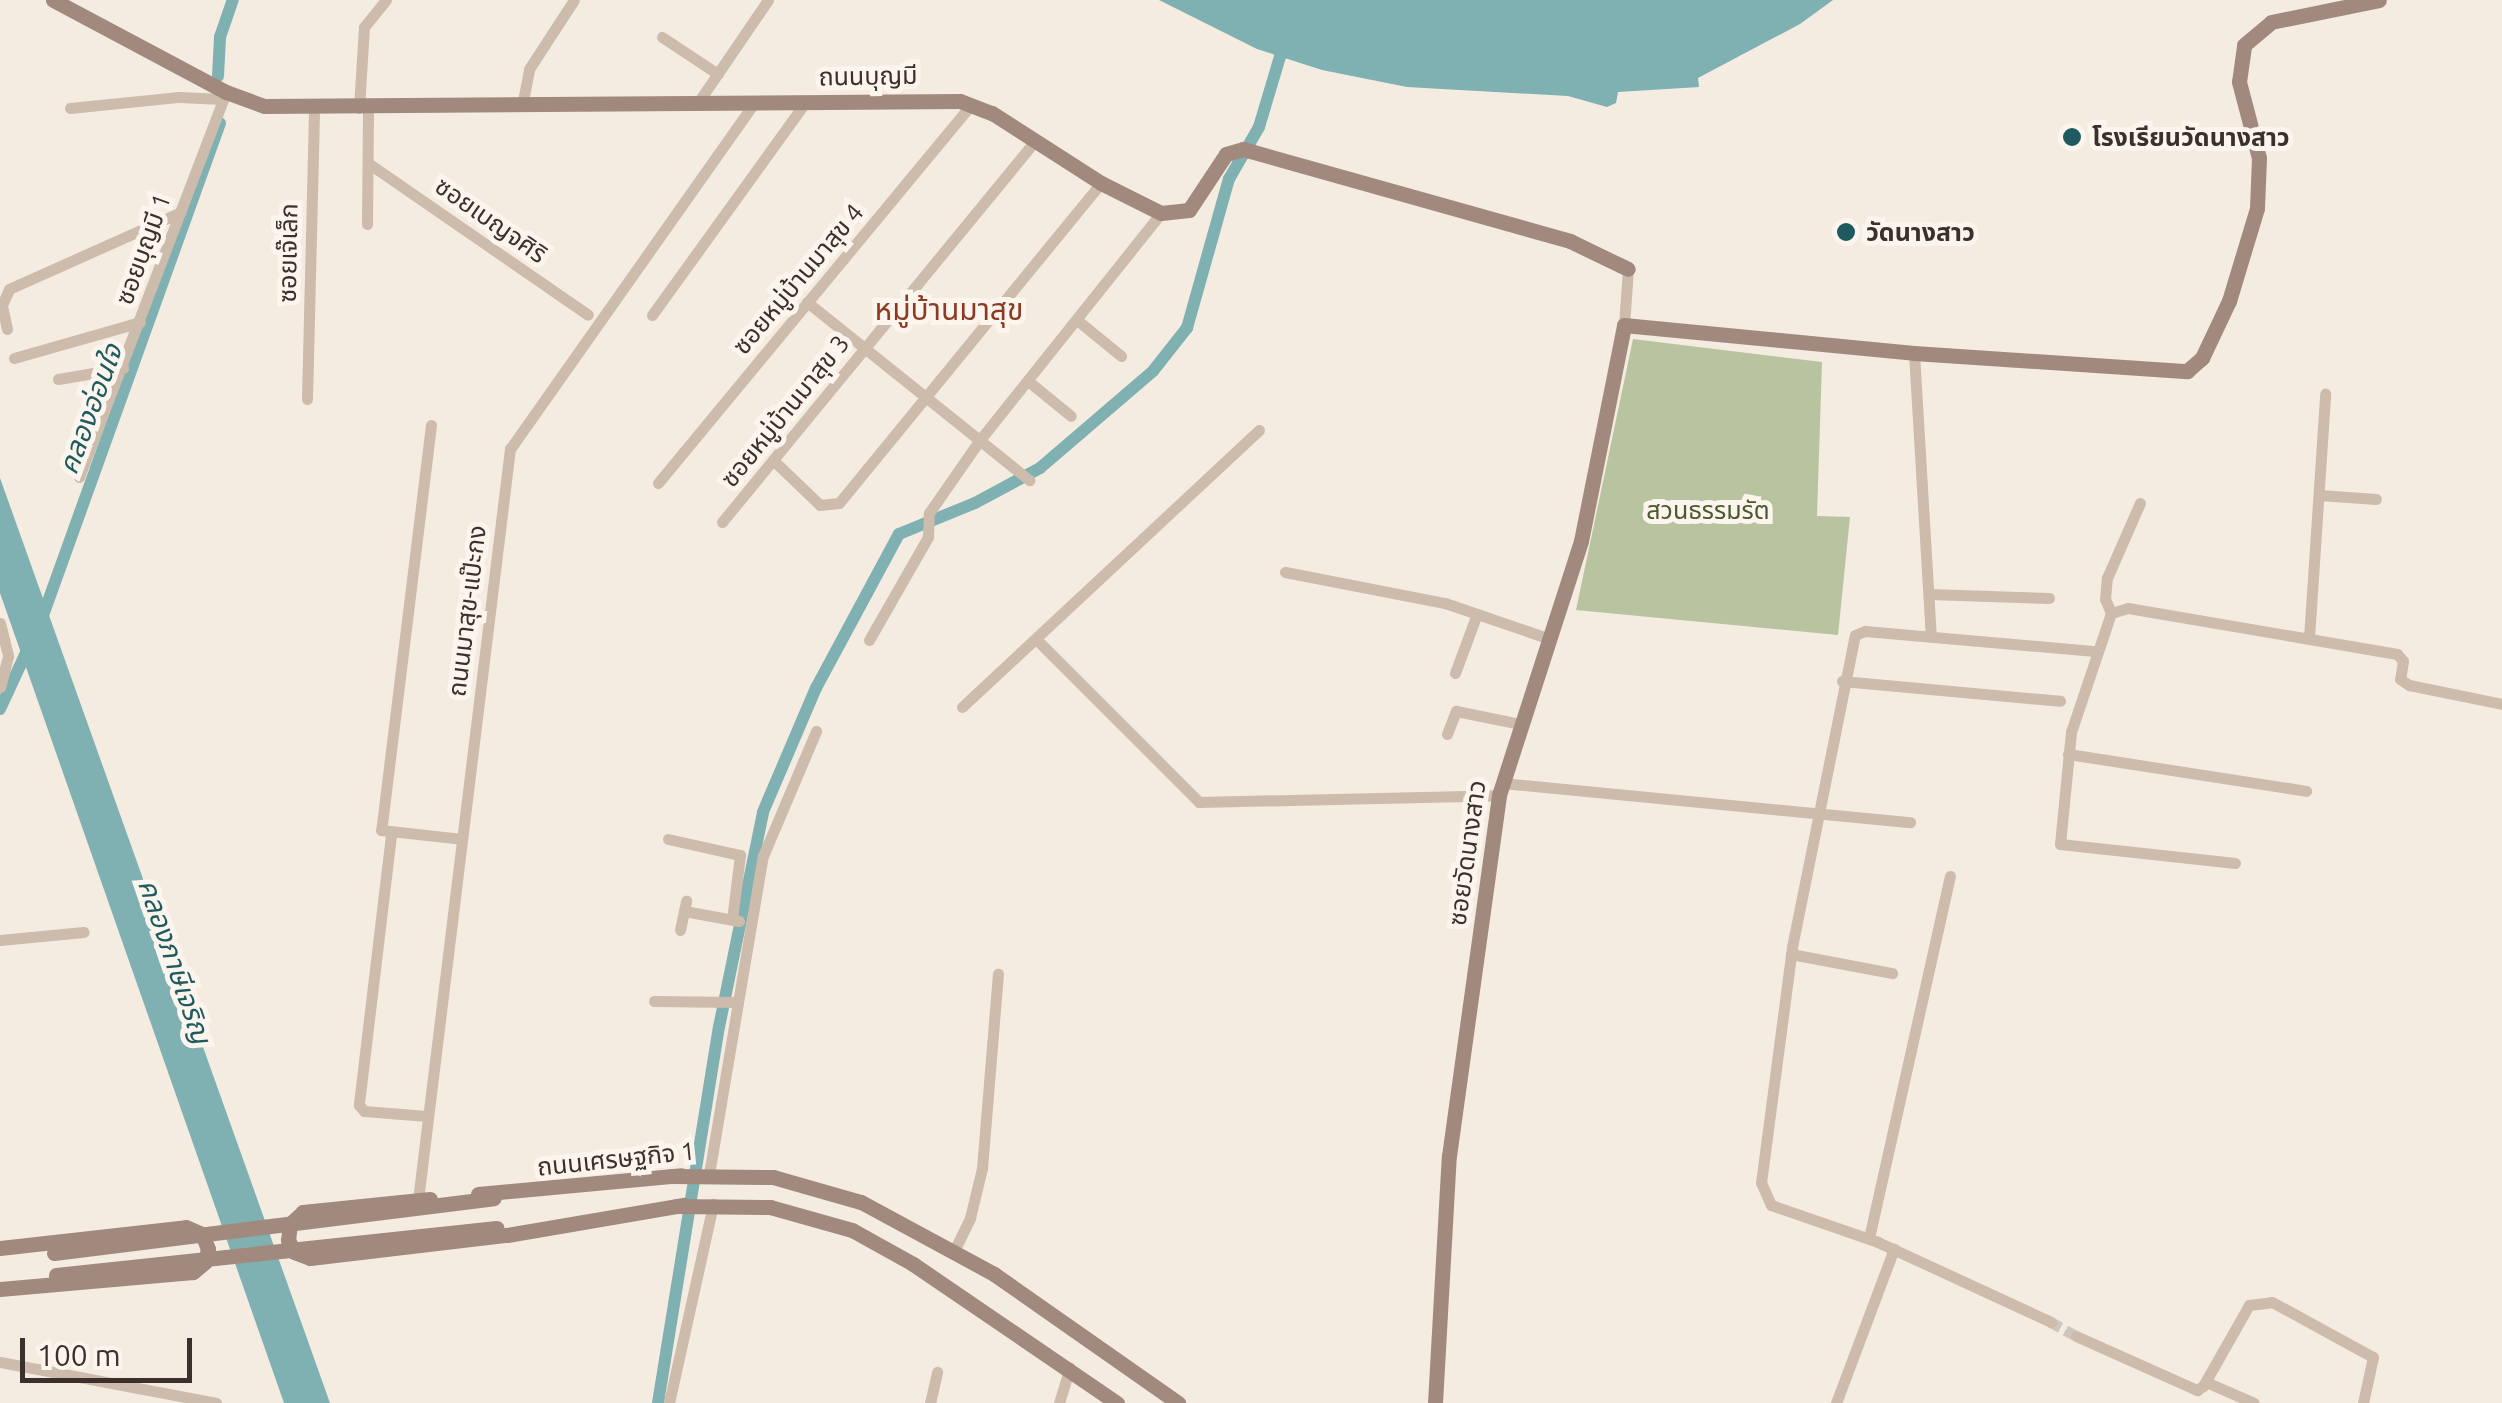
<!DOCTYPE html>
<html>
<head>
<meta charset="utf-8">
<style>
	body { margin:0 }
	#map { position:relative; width:2502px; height:1403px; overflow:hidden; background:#f4ebe1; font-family:Ubuntu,"Noto Sans Thai",sans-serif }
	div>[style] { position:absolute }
	.green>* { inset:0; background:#b8c4a0 }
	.water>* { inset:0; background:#7fb0b2 }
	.canal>* { height:12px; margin:-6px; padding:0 6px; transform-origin:6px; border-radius:6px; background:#7fb0b2 }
	.street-tunnel>* { height:11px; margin-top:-5.5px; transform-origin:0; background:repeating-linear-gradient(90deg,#cfc6bd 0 11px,transparent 0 16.5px) }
	.street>* { height:11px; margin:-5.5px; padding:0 5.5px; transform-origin:5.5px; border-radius:5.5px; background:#cdbbac }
	.secondary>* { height:15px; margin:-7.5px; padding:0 7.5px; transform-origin:7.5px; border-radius:7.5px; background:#a18a7d }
	.secondary-bridge>* { height:15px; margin:-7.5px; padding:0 7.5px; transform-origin:7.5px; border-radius:7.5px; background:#a18a7d }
	.dots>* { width:28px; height:28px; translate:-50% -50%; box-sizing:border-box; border:5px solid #fbf5ee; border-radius:50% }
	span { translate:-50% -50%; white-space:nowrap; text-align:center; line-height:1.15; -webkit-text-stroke:10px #fbf5ee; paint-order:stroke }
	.street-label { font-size:25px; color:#3b302b }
	.poi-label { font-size:25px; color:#3b302b; font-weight:700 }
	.left { translate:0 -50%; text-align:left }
	.park-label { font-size:25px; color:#4a5a2e }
	.water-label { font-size:28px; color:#1f5a5e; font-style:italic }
	.quarter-label { font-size:30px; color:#8c3b22 }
	.scale { position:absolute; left:20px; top:1338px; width:172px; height:45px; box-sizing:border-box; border:5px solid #3b302b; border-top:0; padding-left:12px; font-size:30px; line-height:35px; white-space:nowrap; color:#3b302b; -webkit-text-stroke:8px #fbf5ee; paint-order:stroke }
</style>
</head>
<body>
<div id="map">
	<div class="green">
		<i style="clip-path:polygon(1633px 339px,1822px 362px,1817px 516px,1850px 517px,1838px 635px,1576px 610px)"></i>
	</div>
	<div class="water">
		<i style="clip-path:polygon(1159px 0,1833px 0,1800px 24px,1698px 78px,1699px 87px,1618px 92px,1616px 103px,1607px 107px,1568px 96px,1407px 87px,1322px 70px,1257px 49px)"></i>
		<i style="clip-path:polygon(0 478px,330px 1403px,284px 1403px,0 593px)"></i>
	</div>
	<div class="canal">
		<i style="left:218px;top:76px;width:39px;rotate:-87deg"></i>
		<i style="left:220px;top:37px;width:39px;rotate:-71deg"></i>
		<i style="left:41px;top:621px;width:529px;rotate:-70.23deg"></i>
		<i style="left:0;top:709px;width:72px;rotate:-65.2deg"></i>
		<i style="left:658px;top:1403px;width:381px;rotate:-80.8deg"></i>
		<i style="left:719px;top:1027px;width:219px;rotate:-78.4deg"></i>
		<i style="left:763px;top:812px;width:135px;rotate:-66.9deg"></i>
		<i style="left:816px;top:688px;width:175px;rotate:-61.7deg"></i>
		<i style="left:899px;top:534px;width:82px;rotate:-22.2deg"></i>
		<i style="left:975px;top:503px;width:74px;rotate:-28.3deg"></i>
		<i style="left:1040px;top:468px;width:149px;rotate:-40.6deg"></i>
		<i style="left:1153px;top:371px;width:55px;rotate:-51.7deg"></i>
		<i style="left:1187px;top:328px;width:155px;rotate:-74.3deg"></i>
		<i style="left:1229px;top:179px;width:60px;rotate:-60deg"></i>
		<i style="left:1259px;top:127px;width:88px;rotate:-73.4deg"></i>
	</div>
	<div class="street-tunnel">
		<i style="left:2051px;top:1322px;width:29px;rotate:29deg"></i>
	</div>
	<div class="street">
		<i style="left:662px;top:37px;width:67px;rotate:33.5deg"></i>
		<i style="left:697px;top:104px;width:126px;rotate:-55.7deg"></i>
		<i style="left:522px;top:106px;width:38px;rotate:-79deg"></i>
		<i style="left:529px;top:69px;width:82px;rotate:-56.9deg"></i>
		<i style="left:70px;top:108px;width:110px;rotate:-5.8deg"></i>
		<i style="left:179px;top:97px;width:43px;rotate:2.7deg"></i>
		<i style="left:359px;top:108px;width:81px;rotate:-86.5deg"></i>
		<i style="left:364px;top:27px;width:35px;rotate:-51deg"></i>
		<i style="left:368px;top:163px;width:267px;rotate:34.6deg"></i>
		<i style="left:367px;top:224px;width:116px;rotate:-89.5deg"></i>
		<i style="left:807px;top:302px;width:285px;rotate:38.7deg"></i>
		<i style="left:652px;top:315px;width:261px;rotate:-54.2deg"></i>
		<i style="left:1077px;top:320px;width:57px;rotate:39.3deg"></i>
		<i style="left:1624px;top:325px;width:56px;rotate:-85.9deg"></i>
		<i style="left:7px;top:329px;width:25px;rotate:-102deg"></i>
		<i style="left:2px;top:305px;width:17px;rotate:-66deg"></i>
		<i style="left:9px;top:289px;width:188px;rotate:-24.1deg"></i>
		<i style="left:1914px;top:353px;width:284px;rotate:86.6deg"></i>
		<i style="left:14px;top:358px;width:131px;rotate:-15.9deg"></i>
		<i style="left:58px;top:379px;width:66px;rotate:-9.6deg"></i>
		<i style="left:1028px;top:381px;width:55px;rotate:39.1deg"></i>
		<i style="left:307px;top:399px;width:290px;rotate:-88.6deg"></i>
		<i style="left:431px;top:425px;width:408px;rotate:97deg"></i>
		<i style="left:381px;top:830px;width:81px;rotate:6.3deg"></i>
		<i style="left:773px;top:460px;width:65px;rotate:43.8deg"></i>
		<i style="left:820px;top:505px;width:19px;rotate:-6deg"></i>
		<i style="left:839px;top:503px;width:414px;rotate:-50.7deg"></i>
		<i style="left:79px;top:477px;width:412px;rotate:-69.1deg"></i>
		<i style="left:658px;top:483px;width:492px;rotate:-50.4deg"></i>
		<i style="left:2319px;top:495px;width:57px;rotate:4deg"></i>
		<i style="left:722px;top:522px;width:492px;rotate:-50.6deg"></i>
		<i style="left:1285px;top:572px;width:163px;rotate:11deg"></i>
		<i style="left:1445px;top:603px;width:111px;rotate:18.9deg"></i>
		<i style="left:1929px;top:594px;width:120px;rotate:1.9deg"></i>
		<i style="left:2111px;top:613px;width:15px;rotate:-113deg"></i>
		<i style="left:2105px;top:599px;width:21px;rotate:-85deg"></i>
		<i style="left:2107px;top:578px;width:82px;rotate:-66.3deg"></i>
		<i style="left:0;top:623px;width:34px;rotate:76deg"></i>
		<i style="left:8px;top:656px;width:32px;rotate:104deg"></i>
		<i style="left:2309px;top:638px;width:245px;rotate:-86.2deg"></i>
		<i style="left:1036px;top:639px;width:231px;rotate:45deg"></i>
		<i style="left:1199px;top:802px;width:300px;rotate:-1.3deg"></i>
		<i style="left:869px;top:640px;width:119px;rotate:-60.2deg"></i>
		<i style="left:928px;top:537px;width:24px;rotate:-88deg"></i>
		<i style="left:929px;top:513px;width:88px;rotate:-55.2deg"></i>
		<i style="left:979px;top:441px;width:292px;rotate:-51.4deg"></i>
		<i style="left:1455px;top:673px;width:63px;rotate:-69.6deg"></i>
		<i style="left:1842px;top:681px;width:219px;rotate:5.2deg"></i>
		<i style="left:962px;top:707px;width:406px;rotate:-43deg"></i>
		<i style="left:1447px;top:734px;width:25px;rotate:-69deg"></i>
		<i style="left:1456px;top:711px;width:65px;rotate:11.5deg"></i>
		<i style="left:2068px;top:754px;width:241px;rotate:8.8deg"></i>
		<i style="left:1502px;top:783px;width:410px;rotate:5.5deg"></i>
		<i style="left:391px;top:835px;width:272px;rotate:96.8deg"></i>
		<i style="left:359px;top:1105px;width:8px;rotate:50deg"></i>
		<i style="left:364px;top:1111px;width:63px;rotate:4.5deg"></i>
		<i style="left:668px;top:839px;width:74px;rotate:12.5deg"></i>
		<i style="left:740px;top:855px;width:65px;rotate:97deg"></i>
		<i style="left:2235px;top:863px;width:176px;rotate:-173.8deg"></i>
		<i style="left:2060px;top:844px;width:113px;rotate:-84.4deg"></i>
		<i style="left:2071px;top:732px;width:126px;rotate:-71.4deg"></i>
		<i style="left:2111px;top:613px;width:18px;rotate:-16deg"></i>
		<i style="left:2128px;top:608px;width:273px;rotate:9.7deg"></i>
		<i style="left:2397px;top:654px;width:9px;rotate:49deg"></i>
		<i style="left:2403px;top:661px;width:18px;rotate:99deg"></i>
		<i style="left:2400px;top:679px;width:11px;rotate:34deg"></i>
		<i style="left:2409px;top:685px;width:95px;rotate:11.5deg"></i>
		<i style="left:684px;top:911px;width:56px;rotate:10.3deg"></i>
		<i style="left:680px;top:930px;width:30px;rotate:-78deg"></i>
		<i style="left:0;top:940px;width:84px;rotate:-5.4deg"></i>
		<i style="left:1791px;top:954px;width:103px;rotate:10.7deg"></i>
		<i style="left:654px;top:1001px;width:83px;rotate:0.7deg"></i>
		<i style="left:709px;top:1174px;width:323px;rotate:-80.4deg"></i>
		<i style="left:763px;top:856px;width:136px;rotate:-67deg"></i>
		<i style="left:418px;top:1200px;width:757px;rotate:-83.02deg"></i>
		<i style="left:510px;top:449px;width:423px;rotate:-54.8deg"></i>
		<i style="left:1869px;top:1238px;width:371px;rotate:-77.4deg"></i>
		<i style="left:954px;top:1251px;width:37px;rotate:-64deg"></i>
		<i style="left:970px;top:1218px;width:51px;rotate:-76.5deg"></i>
		<i style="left:982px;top:1168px;width:195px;rotate:-85.3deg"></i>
		<i style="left:2051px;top:1322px;width:191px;rotate:-155.2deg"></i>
		<i style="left:1878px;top:1242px;width:113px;rotate:-160.9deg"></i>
		<i style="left:1771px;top:1205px;width:24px;rotate:-114deg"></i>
		<i style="left:1761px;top:1183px;width:238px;rotate:-82.5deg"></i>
		<i style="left:1792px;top:947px;width:318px;rotate:-78.6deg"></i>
		<i style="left:1855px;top:635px;width:11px;rotate:-22deg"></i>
		<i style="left:1865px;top:631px;width:231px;rotate:5deg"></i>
		<i style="left:2076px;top:1336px;width:133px;rotate:24.1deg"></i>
		<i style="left:2197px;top:1390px;width:7px;rotate:-34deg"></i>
		<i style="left:2203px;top:1386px;width:93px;rotate:-60.4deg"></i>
		<i style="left:2249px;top:1305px;width:23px;rotate:-7deg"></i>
		<i style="left:2272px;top:1302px;width:115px;rotate:28.6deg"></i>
		<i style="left:2373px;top:1357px;width:47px;rotate:102.3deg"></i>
		<i style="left:0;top:1362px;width:220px;rotate:10.7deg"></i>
		<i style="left:2206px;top:1382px;width:52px;rotate:23.6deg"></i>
		<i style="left:669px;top:1403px;width:204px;rotate:-77.5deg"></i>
		<i style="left:930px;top:1403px;width:32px;rotate:-77deg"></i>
		<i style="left:1059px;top:1403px;width:37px;rotate:-73deg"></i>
		<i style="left:1836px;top:1403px;width:165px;rotate:-69.4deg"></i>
	</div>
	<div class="secondary">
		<i style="left:53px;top:0;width:196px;rotate:28deg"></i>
		<i style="left:226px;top:92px;width:40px;rotate:20.2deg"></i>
		<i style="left:264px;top:106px;width:696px;rotate:-0.41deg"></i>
		<i style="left:960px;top:101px;width:34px;rotate:21deg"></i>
		<i style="left:992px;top:113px;width:130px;rotate:32.7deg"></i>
		<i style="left:1101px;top:183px;width:67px;rotate:26.6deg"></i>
		<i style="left:1161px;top:213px;width:28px;rotate:-6deg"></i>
		<i style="left:1189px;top:210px;width:67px;rotate:-56.5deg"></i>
		<i style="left:1226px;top:154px;width:18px;rotate:-16deg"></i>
		<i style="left:1243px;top:149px;width:340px;rotate:15.7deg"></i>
		<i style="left:1570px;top:241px;width:64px;rotate:25.8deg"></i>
		<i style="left:672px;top:1176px;width:101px;rotate:0.6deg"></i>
		<i style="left:773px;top:1177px;width:91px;rotate:15.9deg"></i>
		<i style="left:861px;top:1202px;width:151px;rotate:28.4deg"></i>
		<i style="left:994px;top:1274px;width:225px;rotate:35deg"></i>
		<i style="left:478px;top:1194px;width:204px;rotate:-5.3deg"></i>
		<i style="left:430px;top:1199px;width:128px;rotate:174.2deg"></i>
		<i style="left:303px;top:1212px;width:18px;rotate:137deg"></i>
		<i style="left:290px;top:1224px;width:16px;rotate:97deg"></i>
		<i style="left:288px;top:1240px;width:13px;rotate:63deg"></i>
		<i style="left:294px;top:1252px;width:17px;rotate:21deg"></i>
		<i style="left:310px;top:1258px;width:198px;rotate:-6.7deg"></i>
		<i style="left:507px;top:1235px;width:179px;rotate:-9.7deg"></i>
		<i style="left:677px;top:1206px;width:93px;rotate:0.6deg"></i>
		<i style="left:770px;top:1207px;width:85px;rotate:15.7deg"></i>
		<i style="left:852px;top:1230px;width:70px;rotate:29.1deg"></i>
		<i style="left:913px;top:1264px;width:247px;rotate:34.3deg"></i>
		<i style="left:0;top:1248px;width:187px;rotate:-6.4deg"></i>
		<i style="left:186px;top:1227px;width:17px;rotate:24deg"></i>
		<i style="left:202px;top:1234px;width:16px;rotate:68deg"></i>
		<i style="left:208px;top:1249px;width:13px;rotate:103deg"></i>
		<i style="left:205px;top:1262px;width:16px;rotate:140deg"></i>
		<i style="left:193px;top:1272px;width:194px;rotate:175deg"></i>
		<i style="left:1435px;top:1403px;width:247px;rotate:-86.8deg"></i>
		<i style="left:1449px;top:1156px;width:364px;rotate:-82.1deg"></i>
		<i style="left:1499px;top:795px;width:267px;rotate:-72.1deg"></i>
		<i style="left:1581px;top:541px;width:220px;rotate:-78.7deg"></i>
		<i style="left:1624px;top:325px;width:291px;rotate:5.5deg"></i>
		<i style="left:1914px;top:353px;width:274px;rotate:3.8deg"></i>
		<i style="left:2187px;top:371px;width:20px;rotate:-41deg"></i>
		<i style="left:2202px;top:358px;width:63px;rotate:-64.7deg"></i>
		<i style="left:2229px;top:301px;width:97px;rotate:-73.2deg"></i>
		<i style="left:2257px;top:208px;width:50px;rotate:-87.7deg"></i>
		<i style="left:2259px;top:158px;width:79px;rotate:-104.7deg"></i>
		<i style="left:2239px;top:82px;width:37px;rotate:-82deg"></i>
		<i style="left:2244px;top:45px;width:35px;rotate:-40deg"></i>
		<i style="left:2271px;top:22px;width:110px;rotate:-11.5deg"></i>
	</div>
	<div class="secondary-bridge">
		<i style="left:54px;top:1253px;width:443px;rotate:-7.1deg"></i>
		<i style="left:56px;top:1275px;width:443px;rotate:-6.1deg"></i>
	</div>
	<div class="dots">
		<i style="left:2072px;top:137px;background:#1f5a5e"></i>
		<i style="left:1846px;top:232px;background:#1f5a5e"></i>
	</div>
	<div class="street-label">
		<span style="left:868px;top:76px;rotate:-1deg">ถนนบุญมี</span>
		<span style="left:491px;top:220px;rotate:35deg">ซอยเบญจศิริ</span>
		<span style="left:143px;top:249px;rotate:-70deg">ซอยบุญมี 1</span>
		<span style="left:288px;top:253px;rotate:-89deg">ซอยเจ๊เล็ก</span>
		<span style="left:798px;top:279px;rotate:-50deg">ซอยหมู่บ้านมาสุข 4</span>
		<span style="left:785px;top:411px;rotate:-51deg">ซอยหมู่บ้านมาสุข 3</span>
		<span style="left:467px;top:611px;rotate:-83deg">ถนนมาสุข-แป๊ะกง</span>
		<span style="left:1467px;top:853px;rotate:-82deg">ซอยวัดนางสาว</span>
		<span style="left:616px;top:1159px;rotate:-6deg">ถนนเศรษฐกิจ 1</span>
	</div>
	<div class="poi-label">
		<span class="left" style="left:2092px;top:137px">โรงเรียนวัดนางสาว</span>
		<span class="left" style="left:1866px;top:232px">วัดนางสาว</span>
	</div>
	<div class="park-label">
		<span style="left:1708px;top:510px">สวนธรรมรัต</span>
	</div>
	<div class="water-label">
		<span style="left:90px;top:409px;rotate:-70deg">คลองอ่อนใจ</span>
		<span style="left:175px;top:961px;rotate:71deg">คลองภาษีเจริญ</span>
	</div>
	<div class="quarter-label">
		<span style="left:949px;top:309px">หมู่บ้านมาสุข</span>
	</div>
	<div class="scale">100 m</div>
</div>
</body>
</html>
